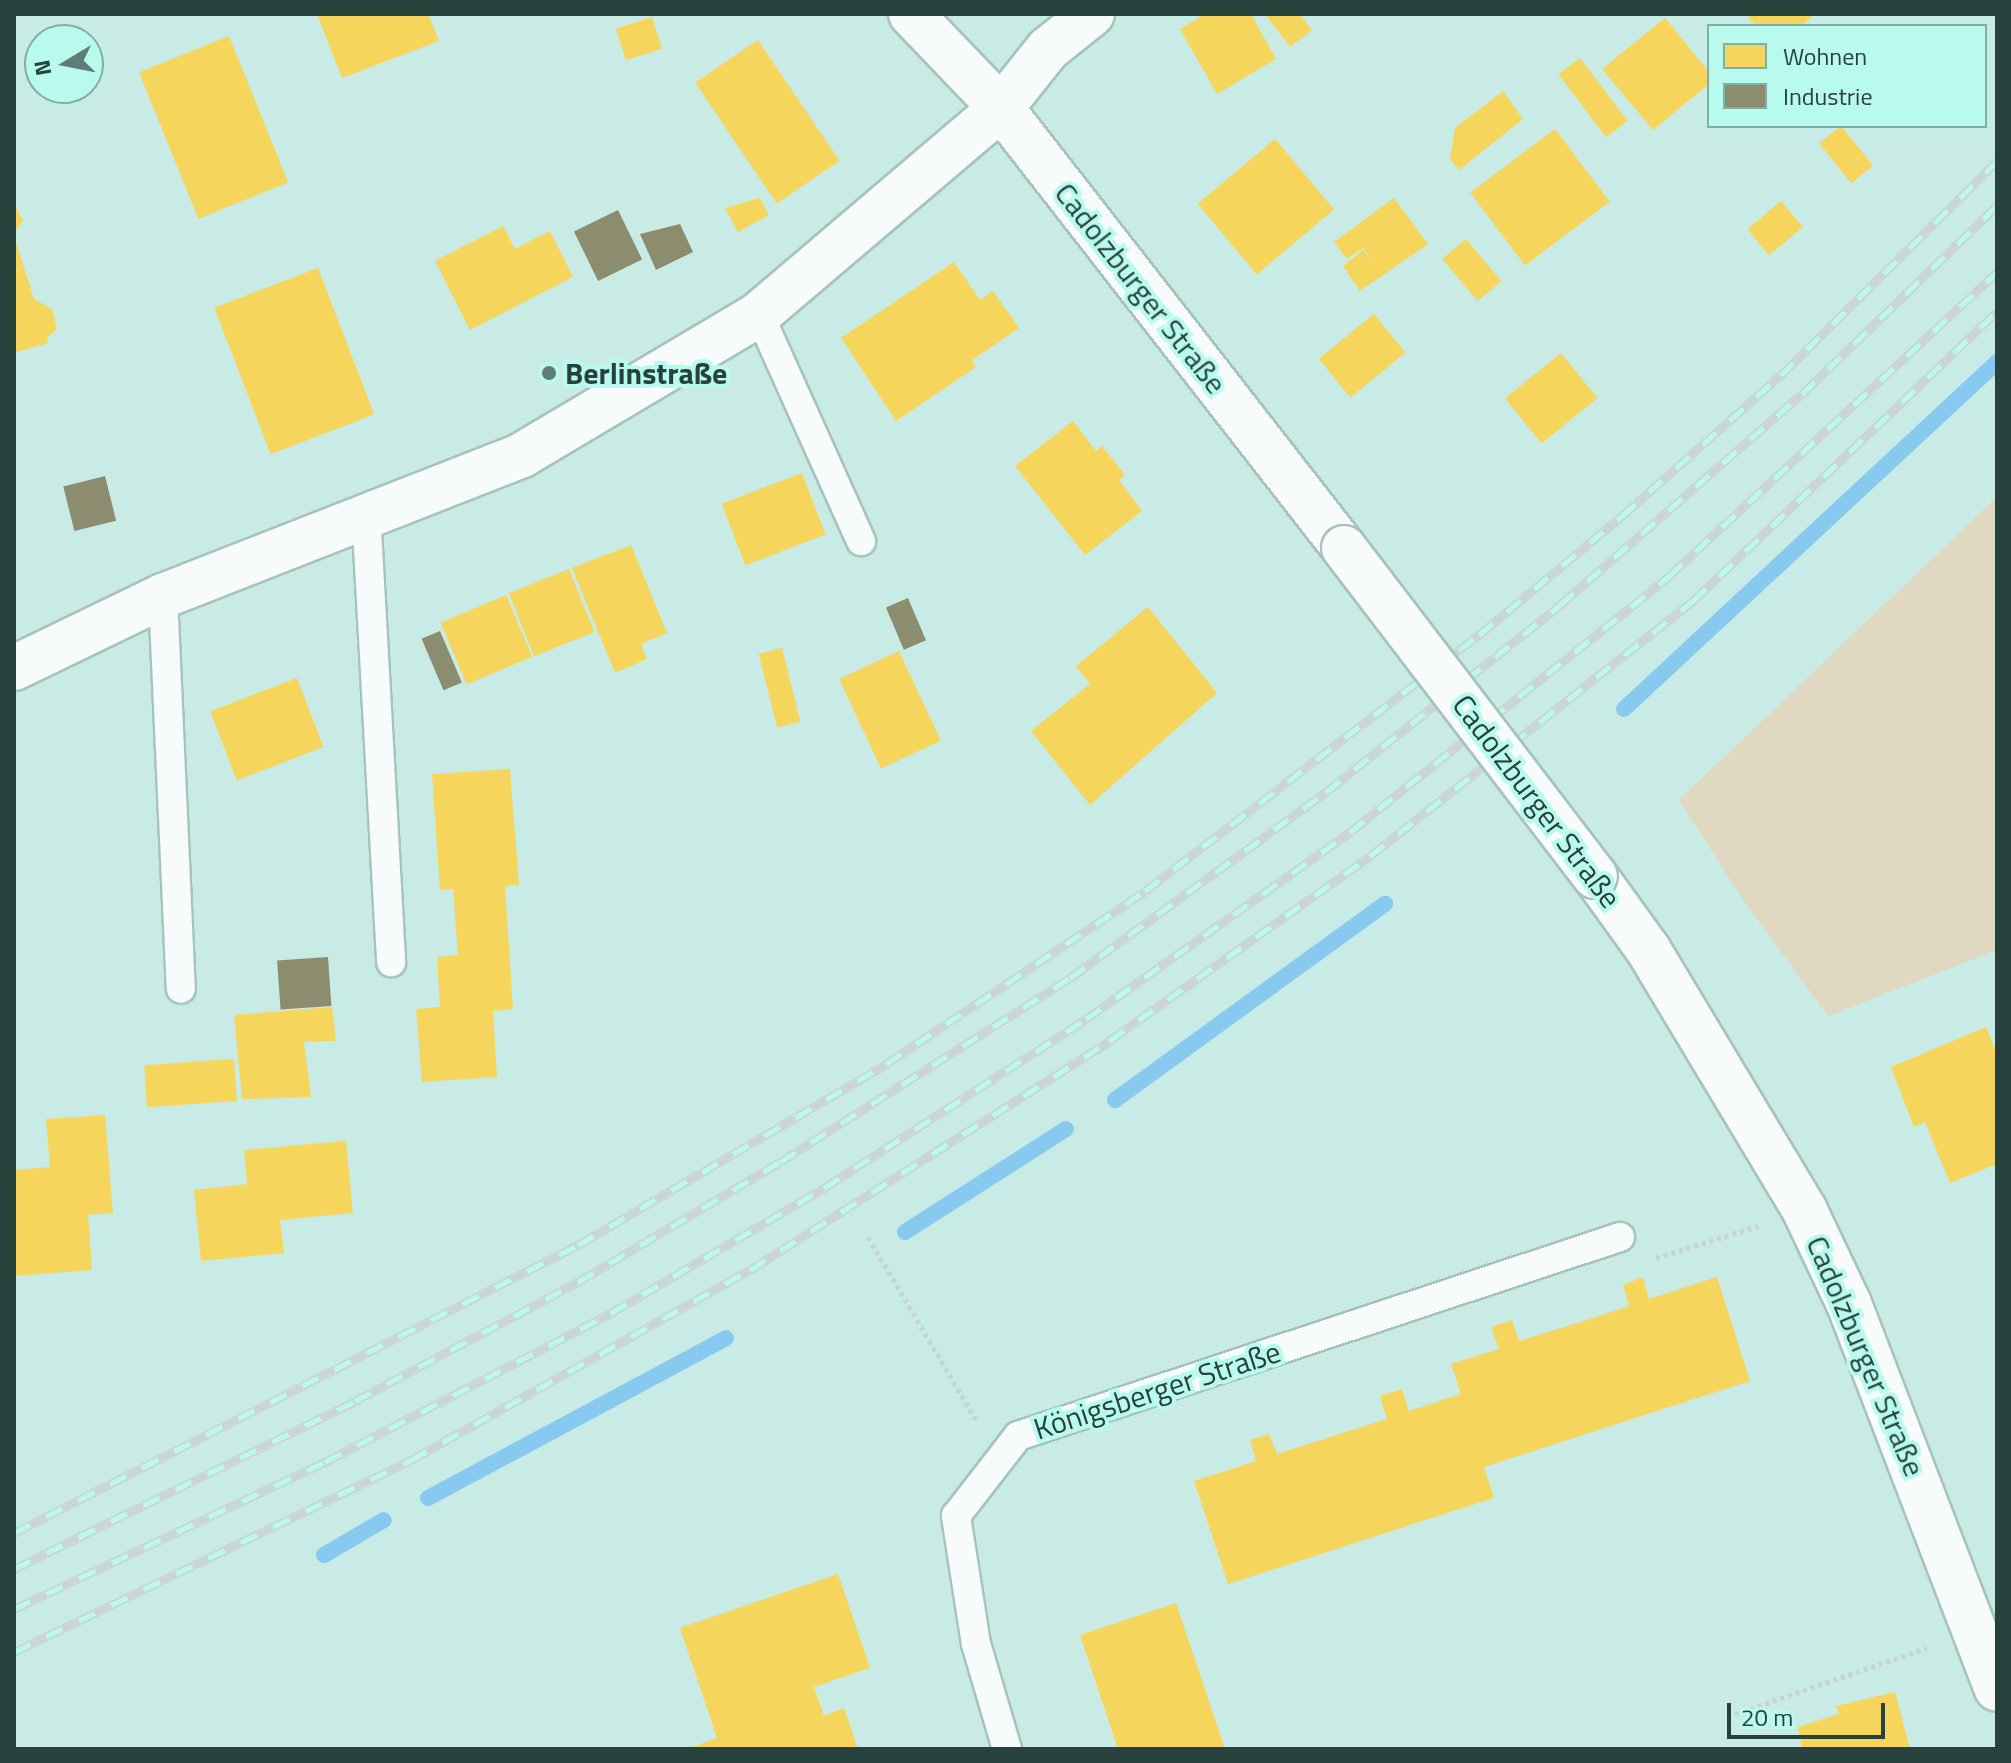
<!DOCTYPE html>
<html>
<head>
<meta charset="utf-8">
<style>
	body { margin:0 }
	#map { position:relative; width:2011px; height:1763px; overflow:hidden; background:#c8ebe5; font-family:"Titillium Web",sans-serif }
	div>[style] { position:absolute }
	.green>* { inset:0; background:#e0d8c0 }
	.homes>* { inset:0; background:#f6d55c; transform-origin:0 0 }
	.industry>* { inset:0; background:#8c8c6e; transform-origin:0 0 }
	.stream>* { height:16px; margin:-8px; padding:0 8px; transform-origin:8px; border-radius:8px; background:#88c9f0 }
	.path>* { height:5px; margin-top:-2.5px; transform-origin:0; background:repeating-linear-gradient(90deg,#c9d3d1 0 4px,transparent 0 8px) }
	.roads { filter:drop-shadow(2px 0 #a7c3be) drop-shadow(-2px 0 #a7c3be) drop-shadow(0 2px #a7c3be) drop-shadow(0 -2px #a7c3be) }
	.service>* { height:28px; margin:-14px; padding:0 14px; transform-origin:14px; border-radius:14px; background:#f7fcfb }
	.minor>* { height:44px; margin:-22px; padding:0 22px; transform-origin:22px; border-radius:22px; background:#f7fcfb }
	.rail>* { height:9px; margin-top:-4.5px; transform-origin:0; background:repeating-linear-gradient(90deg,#b9faee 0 18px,#cbd6d4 0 36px); box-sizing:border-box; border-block:2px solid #cbd6d4 }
	.bridges { filter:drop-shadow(2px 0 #a7c3be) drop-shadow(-2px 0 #a7c3be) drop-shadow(0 2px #a7c3be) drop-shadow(0 -2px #a7c3be) }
	.minor-bridge>* { height:44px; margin:-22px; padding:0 22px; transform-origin:22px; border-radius:22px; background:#f7fcfb }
	.dots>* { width:22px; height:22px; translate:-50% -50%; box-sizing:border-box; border:4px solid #b9faee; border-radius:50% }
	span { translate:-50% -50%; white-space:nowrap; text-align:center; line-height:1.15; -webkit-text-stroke:8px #b9faee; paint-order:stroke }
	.street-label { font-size:30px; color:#27413c }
	.poi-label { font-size:30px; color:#27413c; font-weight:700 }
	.left { translate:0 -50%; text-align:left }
	.frame { position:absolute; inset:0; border:16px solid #27413c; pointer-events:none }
	.legend { position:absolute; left:1707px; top:24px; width:280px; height:104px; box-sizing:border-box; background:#b9faee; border:2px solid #7fb0a7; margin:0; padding:10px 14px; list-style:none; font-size:24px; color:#27413c }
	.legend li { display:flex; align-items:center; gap:16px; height:40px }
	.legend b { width:40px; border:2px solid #7fb0a7 }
	.north { position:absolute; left:24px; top:24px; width:80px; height:80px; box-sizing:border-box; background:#b9faee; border:2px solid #7fb0a7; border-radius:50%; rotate:260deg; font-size:22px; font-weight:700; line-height:32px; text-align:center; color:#27413c }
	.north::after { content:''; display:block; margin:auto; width:28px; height:36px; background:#5f7c77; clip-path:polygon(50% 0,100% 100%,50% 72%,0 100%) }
	.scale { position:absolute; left:1727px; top:1703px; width:158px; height:36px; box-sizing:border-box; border:4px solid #27413c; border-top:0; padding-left:10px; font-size:24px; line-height:28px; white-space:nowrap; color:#27413c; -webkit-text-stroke:6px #b9faee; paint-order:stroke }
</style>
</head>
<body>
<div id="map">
	<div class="green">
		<i style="clip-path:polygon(1997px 497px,1997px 950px,1828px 1016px,1744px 901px,1679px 800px)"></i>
	</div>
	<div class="homes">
		<i style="clip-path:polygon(317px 14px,428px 14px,439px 41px,342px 78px)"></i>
		<i style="clip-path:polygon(1205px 14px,1251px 14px,1276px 59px,1217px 94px,1180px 29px)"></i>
		<i style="clip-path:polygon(1265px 14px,1300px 14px,1312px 30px,1290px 47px)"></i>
		<i style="clip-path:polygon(1746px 14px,1815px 14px,1801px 26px,1756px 26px)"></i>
		<i style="left:652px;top:17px;width:33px;height:38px;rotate:72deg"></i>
		<i style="clip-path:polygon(1665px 18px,1709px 72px,1709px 84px,1653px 130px,1602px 69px)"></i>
		<i style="left:229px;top:36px;width:158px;height:97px;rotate:68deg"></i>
		<i style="left:758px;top:40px;width:146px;height:76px;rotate:56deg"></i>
		<i style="left:1580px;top:58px;width:79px;height:27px;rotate:53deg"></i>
		<i style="clip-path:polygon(1503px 91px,1523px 119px,1459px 170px,1450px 159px,1455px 128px)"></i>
		<i style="left:1841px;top:126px;width:51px;height:28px;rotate:51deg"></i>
		<i style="left:1555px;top:129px;width:91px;height:106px;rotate:53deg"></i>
		<i style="left:1275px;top:139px;width:92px;height:101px;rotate:50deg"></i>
		<i style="clip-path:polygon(760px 198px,769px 215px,738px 232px,725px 208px)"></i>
		<i style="clip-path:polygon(1394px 198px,1428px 244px,1360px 291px,1343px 266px,1363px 250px,1374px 263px,1363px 248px,1347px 259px,1334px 242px)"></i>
		<i style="left:1781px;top:201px;width:34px;height:44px;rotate:50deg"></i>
		<i style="clip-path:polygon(14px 203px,23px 221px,14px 233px)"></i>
		<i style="clip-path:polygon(503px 226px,515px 249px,550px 231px,573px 277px,470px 330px,435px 261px)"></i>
		<i style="clip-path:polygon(14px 236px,34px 299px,52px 309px,57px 329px,47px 338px,48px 343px,14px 353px)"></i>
		<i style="left:1466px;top:239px;width:55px;height:31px;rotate:50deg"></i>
		<i style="clip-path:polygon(954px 262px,980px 300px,993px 291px,1019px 328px,972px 360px,976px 367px,896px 421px,841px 338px)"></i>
		<i style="left:318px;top:268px;width:157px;height:111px;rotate:69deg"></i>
		<i style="left:1374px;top:314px;width:50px;height:71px;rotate:51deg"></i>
		<i style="left:1561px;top:353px;width:58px;height:72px;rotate:51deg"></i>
		<i style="clip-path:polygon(1073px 421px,1096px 451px,1102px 446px,1125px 475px,1119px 480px,1142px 511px,1085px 555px,1015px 466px)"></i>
		<i style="left:802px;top:473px;width:66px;height:86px;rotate:69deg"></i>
		<i style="clip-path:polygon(631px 545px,667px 633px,641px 644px,647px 659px,615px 673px,572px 568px)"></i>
		<i style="left:569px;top:569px;width:68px;height:65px;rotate:68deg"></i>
		<i style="left:506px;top:595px;width:67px;height:71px;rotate:67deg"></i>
		<i style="clip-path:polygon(1148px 607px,1217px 693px,1090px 805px,1031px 731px,1090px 684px,1076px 666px)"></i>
		<i style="left:782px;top:648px;width:76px;height:24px;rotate:76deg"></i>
		<i style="left:899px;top:651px;width:99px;height:66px;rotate:65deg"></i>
		<i style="left:297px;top:678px;width:74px;height:93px;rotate:69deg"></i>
		<i style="clip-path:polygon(510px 769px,519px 885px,505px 886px,513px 1009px,493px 1011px,497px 1077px,422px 1082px,416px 1009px,440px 1007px,437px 957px,458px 955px,453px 889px,440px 890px,432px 774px)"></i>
		<i style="clip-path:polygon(332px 1007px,336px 1041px,304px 1042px,311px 1097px,242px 1099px,234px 1015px)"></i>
		<i style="clip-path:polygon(1986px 1027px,1997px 1055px,1997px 1164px,1950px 1183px,1925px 1122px,1914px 1127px,1891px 1067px)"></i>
		<i style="left:234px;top:1059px;width:42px;height:90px;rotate:86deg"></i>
		<i style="clip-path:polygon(105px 1115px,113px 1213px,88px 1215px,92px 1270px,14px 1276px,14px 1170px,50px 1167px,46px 1119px)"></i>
		<i style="clip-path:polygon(346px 1141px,353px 1213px,280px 1220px,284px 1253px,201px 1261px,194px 1190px,247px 1184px,244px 1150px)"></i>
		<i style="clip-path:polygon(1643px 1277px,1649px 1299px,1717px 1277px,1750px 1381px,1484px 1467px,1494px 1498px,1228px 1584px,1194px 1481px,1256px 1461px,1250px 1440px,1269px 1434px,1277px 1454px,1387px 1419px,1380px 1396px,1402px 1389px,1409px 1411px,1461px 1394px,1451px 1364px,1499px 1349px,1491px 1327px,1512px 1320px,1519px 1341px,1584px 1321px,1629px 1306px,1623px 1285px)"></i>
		<i style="clip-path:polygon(838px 1574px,870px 1668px,814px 1687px,824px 1716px,844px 1708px,858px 1749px,687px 1749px,717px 1738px,680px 1628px)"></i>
		<i style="clip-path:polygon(1176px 1603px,1225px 1749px,1118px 1749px,1080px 1635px)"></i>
		<i style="clip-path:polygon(1895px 1692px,1910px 1749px,1802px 1749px,1798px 1727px,1839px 1714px,1836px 1706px)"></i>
	</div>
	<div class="industry">
		<i style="left:618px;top:210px;width:55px;height:49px;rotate:64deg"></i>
		<i style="clip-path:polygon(680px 224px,693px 252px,656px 270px,640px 234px)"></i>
		<i style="left:105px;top:476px;width:46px;height:43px;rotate:76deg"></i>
		<i style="left:908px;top:598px;width:46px;height:24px;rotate:67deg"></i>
		<i style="left:440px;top:631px;width:56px;height:20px;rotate:67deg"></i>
		<i style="left:328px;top:957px;width:49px;height:51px;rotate:86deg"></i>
	</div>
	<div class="stream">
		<i style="left:1624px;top:709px;width:509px;rotate:-42.93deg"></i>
		<i style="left:1115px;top:1100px;width:334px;rotate:-36deg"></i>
		<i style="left:905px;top:1232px;width:191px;rotate:-32.6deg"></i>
		<i style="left:428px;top:1498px;width:338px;rotate:-28.2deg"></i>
		<i style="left:324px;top:1555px;width:69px;rotate:-30.3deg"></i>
	</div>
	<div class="path">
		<i style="left:868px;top:1237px;width:214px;rotate:59.4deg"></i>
		<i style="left:1656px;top:1258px;width:107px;rotate:-17.4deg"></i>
		<i style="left:1735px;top:1714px;width:203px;rotate:-19deg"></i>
	</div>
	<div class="roads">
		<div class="service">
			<i style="left:759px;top:314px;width:249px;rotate:65.8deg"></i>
			<i style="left:366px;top:512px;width:451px;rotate:86.8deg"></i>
			<i style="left:163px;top:596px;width:393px;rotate:87.4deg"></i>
			<i style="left:1007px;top:1749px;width:109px;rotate:-106.4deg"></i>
			<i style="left:976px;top:1644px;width:130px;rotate:-98.9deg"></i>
			<i style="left:956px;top:1516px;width:101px;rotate:-52.2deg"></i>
			<i style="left:1018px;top:1436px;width:634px;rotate:-18.29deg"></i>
		</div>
		<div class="minor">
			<i style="left:911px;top:14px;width:130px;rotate:46.2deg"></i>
			<i style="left:1001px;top:108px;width:558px;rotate:52.06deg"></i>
			<i style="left:14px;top:668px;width:165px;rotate:-25.8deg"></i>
			<i style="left:163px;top:596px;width:386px;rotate:-21.4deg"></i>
			<i style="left:522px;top:455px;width:276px;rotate:-30.7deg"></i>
			<i style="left:759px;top:314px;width:318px;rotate:-40.4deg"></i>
			<i style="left:1001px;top:108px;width:75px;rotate:-51.5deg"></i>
			<i style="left:1048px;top:49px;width:56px;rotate:-38.5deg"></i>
			<i style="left:1595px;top:876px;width:92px;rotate:54.2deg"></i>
			<i style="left:1649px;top:951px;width:303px;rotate:59deg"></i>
			<i style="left:1805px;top:1211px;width:103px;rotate:64.7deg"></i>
			<i style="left:1849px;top:1304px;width:412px;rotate:69deg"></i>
		</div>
	</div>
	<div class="rail">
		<i style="left:14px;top:1533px;width:633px;rotate:-27.05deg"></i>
		<i style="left:578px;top:1245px;width:357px;rotate:-30.4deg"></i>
		<i style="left:886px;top:1064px;width:311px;rotate:-33.7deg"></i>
		<i style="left:1145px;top:891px;width:421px;rotate:-37.5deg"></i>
		<i style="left:1479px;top:635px;width:186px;rotate:-39.8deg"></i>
		<i style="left:1622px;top:516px;width:213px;rotate:-41.6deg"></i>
		<i style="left:1781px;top:375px;width:304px;rotate:-44.7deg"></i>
		<i style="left:14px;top:1569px;width:380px;rotate:-26.2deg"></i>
		<i style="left:355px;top:1401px;width:253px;rotate:-28.1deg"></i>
		<i style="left:578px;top:1282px;width:235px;rotate:-30.7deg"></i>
		<i style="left:780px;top:1162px;width:343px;rotate:-32.4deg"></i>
		<i style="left:1070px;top:978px;width:316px;rotate:-36deg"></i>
		<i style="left:1326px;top:792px;width:300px;rotate:-38.6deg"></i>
		<i style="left:1560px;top:605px;width:321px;rotate:-41.1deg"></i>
		<i style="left:1802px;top:394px;width:271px;rotate:-44deg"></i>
		<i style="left:14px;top:1609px;width:344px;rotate:-25.3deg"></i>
		<i style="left:325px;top:1462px;width:322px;rotate:-27.5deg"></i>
		<i style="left:611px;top:1313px;width:247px;rotate:-30.4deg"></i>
		<i style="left:824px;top:1188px;width:312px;rotate:-32.8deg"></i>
		<i style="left:1086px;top:1019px;width:324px;rotate:-35.3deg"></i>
		<i style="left:1350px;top:832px;width:409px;rotate:-38.7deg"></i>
		<i style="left:1669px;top:576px;width:447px;rotate:-42.8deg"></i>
		<i style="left:14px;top:1652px;width:441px;rotate:-25.8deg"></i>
		<i style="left:411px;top:1460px;width:389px;rotate:-29.3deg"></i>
		<i style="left:750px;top:1270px;width:426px;rotate:-32.5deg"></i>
		<i style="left:1109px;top:1041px;width:320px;rotate:-35.3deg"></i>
		<i style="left:1370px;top:856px;width:412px;rotate:-38.3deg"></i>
		<i style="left:1693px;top:601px;width:419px;rotate:-43.6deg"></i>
	</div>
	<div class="bridges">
		<div class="minor-bridge">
			<i style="left:1344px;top:548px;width:413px;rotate:52.6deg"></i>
		</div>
	</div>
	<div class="dots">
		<i style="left:549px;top:373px;background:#5f7c77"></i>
	</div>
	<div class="street-label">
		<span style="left:1141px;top:288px;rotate:52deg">Cadolzburger Straße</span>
		<span style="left:1537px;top:801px;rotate:53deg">Cadolzburger Straße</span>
		<span style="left:1866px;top:1356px;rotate:67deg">Cadolzburger Straße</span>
		<span style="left:1157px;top:1390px;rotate:-18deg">Königsberger Straße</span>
	</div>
	<div class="poi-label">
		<span class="left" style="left:565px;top:373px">Berlinstraße</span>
	</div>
	<div class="frame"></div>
	<ul class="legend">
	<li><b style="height:22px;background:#f6d55c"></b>Wohnen</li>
	<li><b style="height:22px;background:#8c8c6e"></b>Industrie</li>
	</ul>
	<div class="north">N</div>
	<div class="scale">20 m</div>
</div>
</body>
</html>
